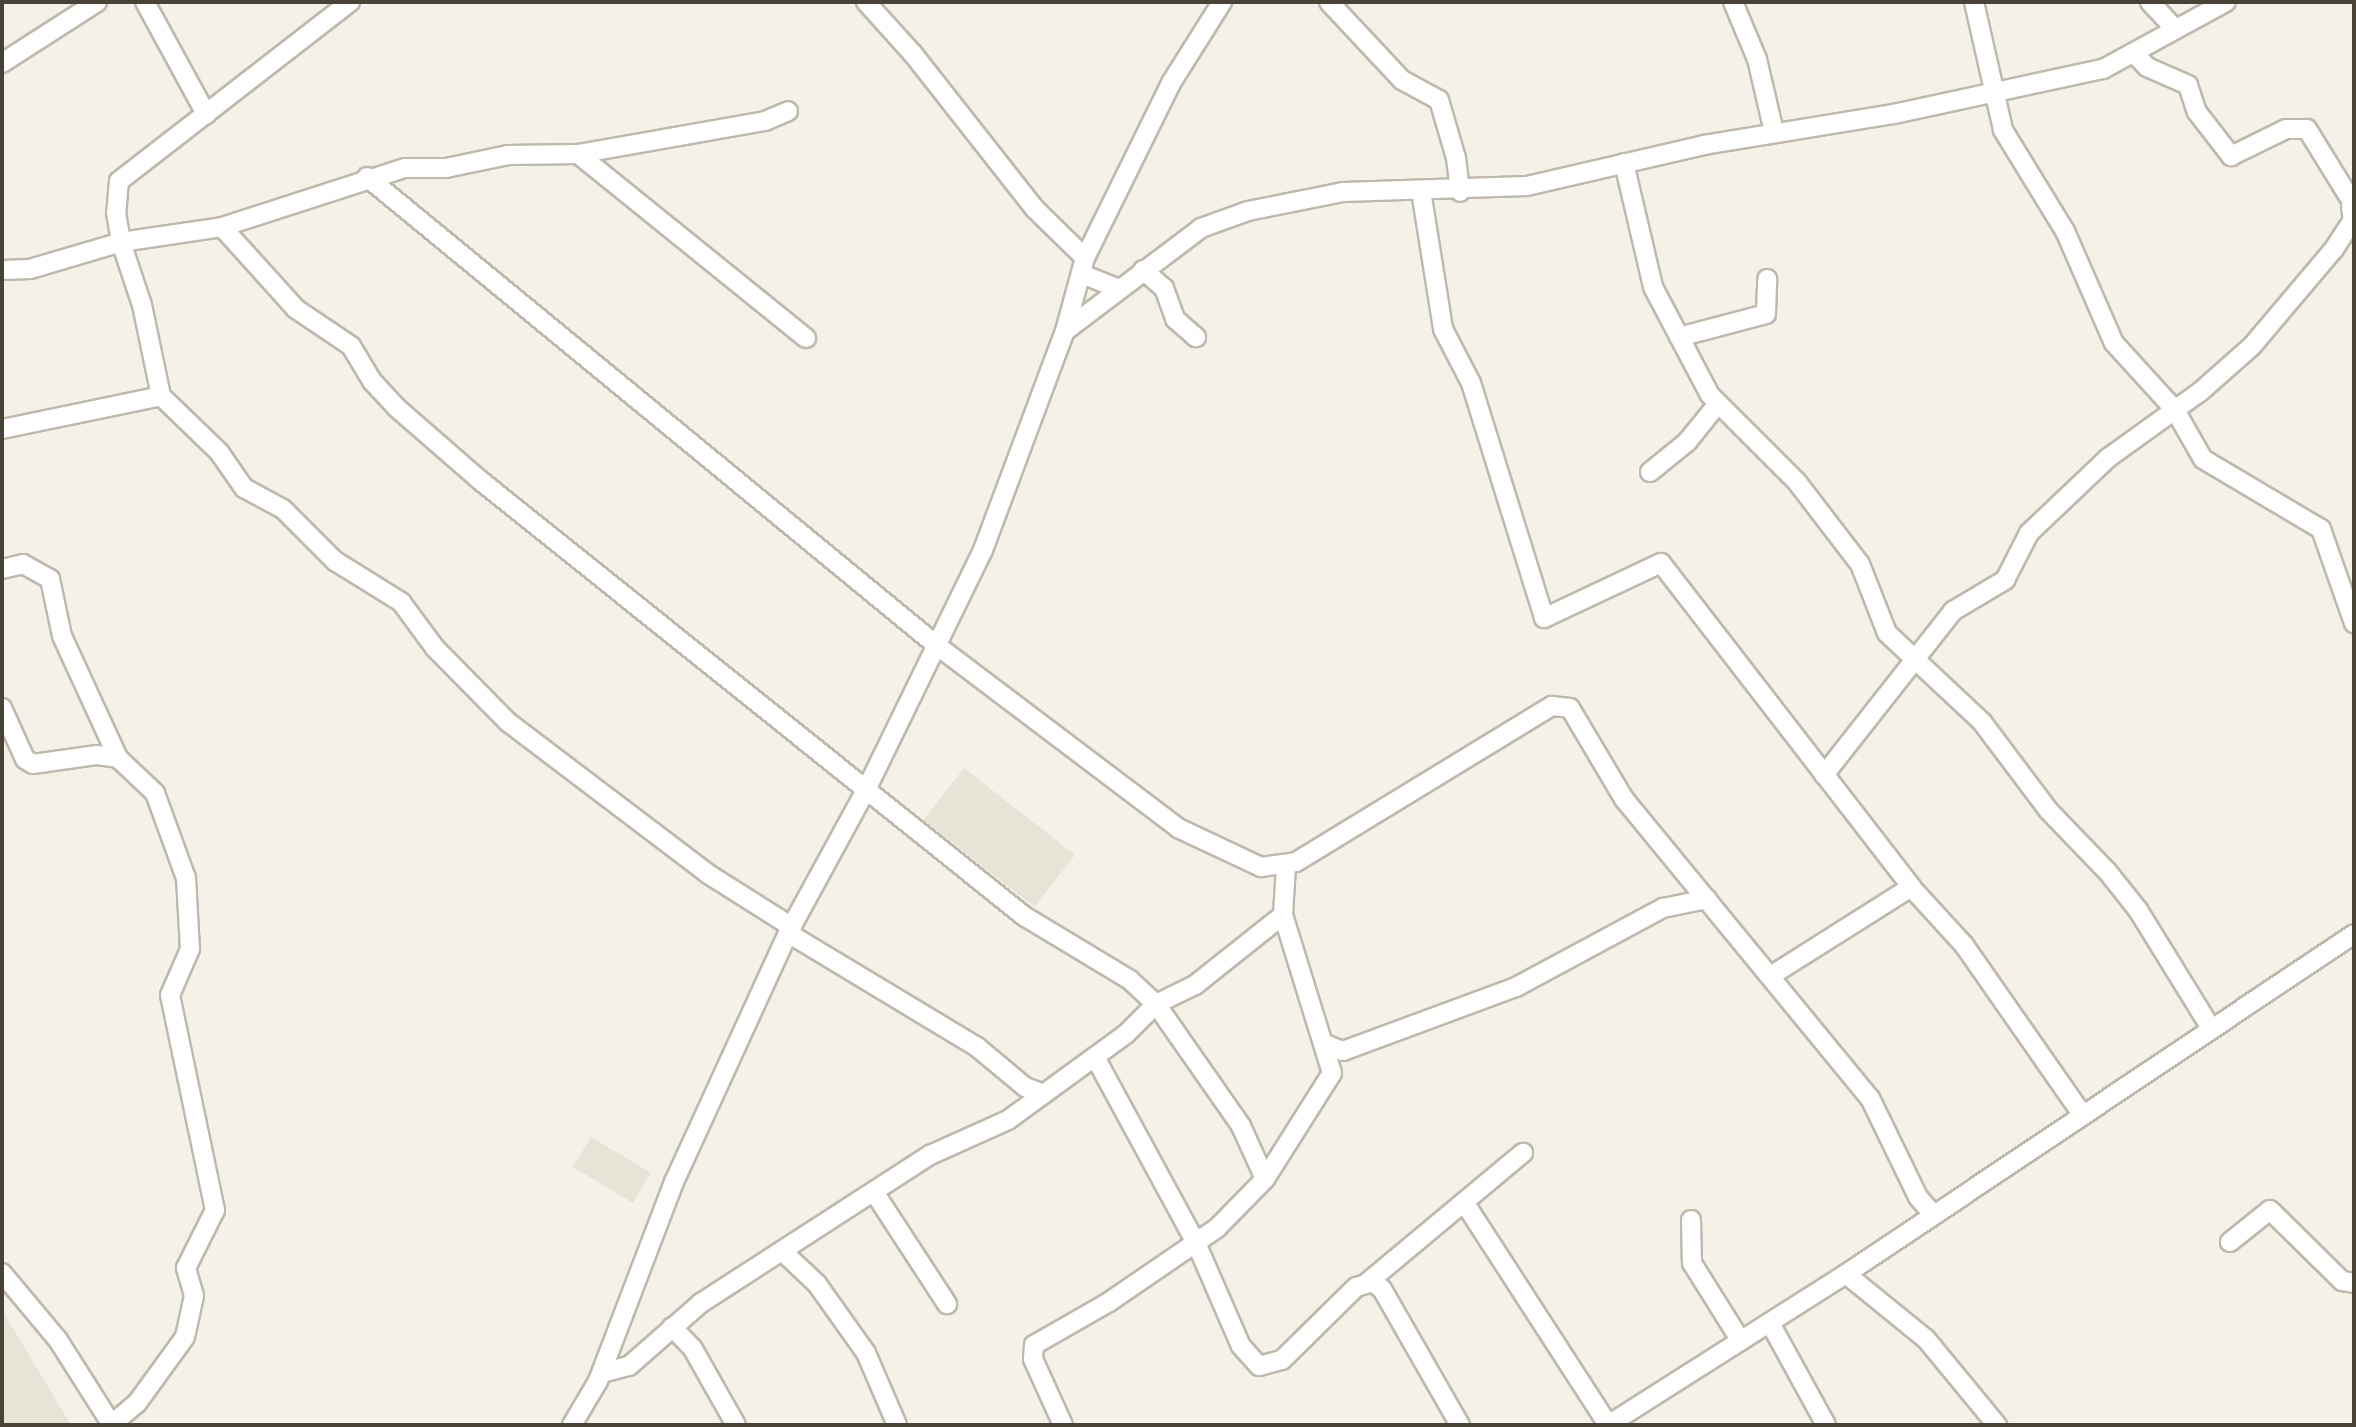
<!DOCTYPE html>
<html>
<head>
<meta charset="utf-8">
<style>
	body { margin:0 }
	#map { position:relative; width:2356px; height:1427px; overflow:hidden; background:#f4f1e9; font-family:Barlow,sans-serif }
	div>[style] { position:absolute }
	.residential>* { inset:0; background:#e8e3d7; transform-origin:0 0 }
	.roads { filter:drop-shadow(2px 0 #bfb9ac) drop-shadow(-2px 0 #bfb9ac) drop-shadow(0 2px #bfb9ac) drop-shadow(0 -2px #bfb9ac) }
	.minor>* { height:18px; margin:-9px; padding:0 9px; transform-origin:9px; border-radius:9px; background:#fff }
	span { translate:-50% -50%; white-space:nowrap; text-align:center; line-height:1.15; -webkit-text-stroke:8px #fff; paint-order:stroke }
	.frame { position:absolute; inset:0; border:4px solid #484237; pointer-events:none }
</style>
</head>
<body>
<div id="map">
	<div class="residential">
		<i style="left:964px;top:768px;width:141px;height:66px;rotate:38deg"></i>
		<i style="left:591px;top:1137px;width:70px;height:35px;rotate:31deg"></i>
		<i style="clip-path:polygon(2px 1310px,71px 1425px,2px 1425px)"></i>
	</div>
	<div class="roads">
		<div class="minor">
			<i style="left:145px;top:2px;width:128px;rotate:61.4deg"></i>
			<i style="left:350px;top:2px;width:292px;rotate:142.2deg"></i>
			<i style="left:119px;top:181px;width:32px;rotate:95deg"></i>
			<i style="left:116px;top:213px;width:29px;rotate:80deg"></i>
			<i style="left:121px;top:242px;width:66px;rotate:71.6deg"></i>
			<i style="left:142px;top:305px;width:93px;rotate:78.2deg"></i>
			<i style="left:161px;top:396px;width:81px;rotate:44deg"></i>
			<i style="left:219px;top:452px;width:44px;rotate:55.2deg"></i>
			<i style="left:244px;top:488px;width:44px;rotate:28.3deg"></i>
			<i style="left:283px;top:509px;width:74px;rotate:45deg"></i>
			<i style="left:335px;top:561px;width:78px;rotate:31.8deg"></i>
			<i style="left:401px;top:602px;width:57px;rotate:53.5deg"></i>
			<i style="left:435px;top:648px;width:104px;rotate:45.4deg"></i>
			<i style="left:508px;top:722px;width:251px;rotate:37.2deg"></i>
			<i style="left:708px;top:874px;width:99px;rotate:32.2deg"></i>
			<i style="left:866px;top:2px;width:70px;rotate:47.9deg"></i>
			<i style="left:913px;top:54px;width:196px;rotate:51.8deg"></i>
			<i style="left:1034px;top:208px;width:71px;rotate:44.4deg"></i>
			<i style="left:1329px;top:2px;width:107px;rotate:46.9deg"></i>
			<i style="left:1402px;top:80px;width:42px;rotate:28.4deg"></i>
			<i style="left:1439px;top:100px;width:60px;rotate:73.7deg"></i>
			<i style="left:1456px;top:158px;width:34px;rotate:83deg"></i>
			<i style="left:1733px;top:2px;width:62px;rotate:67.2deg"></i>
			<i style="left:1757px;top:59px;width:75px;rotate:76.9deg"></i>
			<i style="left:1974px;top:2px;width:131px;rotate:77.2deg"></i>
			<i style="left:2003px;top:130px;width:119px;rotate:58.5deg"></i>
			<i style="left:2065px;top:231px;width:122px;rotate:66.4deg"></i>
			<i style="left:2114px;top:343px;width:91px;rotate:47.7deg"></i>
			<i style="left:2175px;top:410px;width:56px;rotate:60.3deg"></i>
			<i style="left:2203px;top:459px;width:137px;rotate:30.7deg"></i>
			<i style="left:2321px;top:529px;width:100px;rotate:70.7deg"></i>
			<i style="left:2150px;top:2px;width:35px;rotate:47deg"></i>
			<i style="left:2134px;top:53px;width:19px;rotate:47deg"></i>
			<i style="left:2147px;top:67px;width:45px;rotate:23.7deg"></i>
			<i style="left:2188px;top:85px;width:28px;rotate:72deg"></i>
			<i style="left:2197px;top:112px;width:56px;rotate:52.3deg"></i>
			<i style="left:2231px;top:156px;width:61px;rotate:-26.1deg"></i>
			<i style="left:2286px;top:129px;width:21px"></i>
			<i style="left:2307px;top:129px;width:89px;rotate:58.3deg"></i>
			<i style="left:2px;top:63px;width:113px;rotate:-32.7deg"></i>
			<i style="left:578px;top:154px;width:190px;rotate:-10deg"></i>
			<i style="left:765px;top:121px;width:25px;rotate:-23deg"></i>
			<i style="left:1624px;top:163px;width:127px;rotate:76.8deg"></i>
			<i style="left:1653px;top:287px;width:122px;rotate:62.2deg"></i>
			<i style="left:1710px;top:395px;width:123px;rotate:45deg"></i>
			<i style="left:1797px;top:482px;width:103px;rotate:52.5deg"></i>
			<i style="left:1860px;top:564px;width:74px;rotate:68.6deg"></i>
			<i style="left:1887px;top:633px;width:130px;rotate:43.1deg"></i>
			<i style="left:1982px;top:722px;width:110px;rotate:53.1deg"></i>
			<i style="left:2048px;top:810px;width:85px;rotate:46deg"></i>
			<i style="left:2107px;top:871px;width:50px;rotate:51.5deg"></i>
			<i style="left:2138px;top:910px;width:139px;rotate:58.3deg"></i>
			<i style="left:367px;top:177px;width:735px;rotate:39.43deg"></i>
			<i style="left:935px;top:644px;width:305px;rotate:37.1deg"></i>
			<i style="left:1178px;top:828px;width:92px;rotate:25.2deg"></i>
			<i style="left:1261px;top:867px;width:35px;rotate:-8deg"></i>
			<i style="left:1296px;top:862px;width:300px;rotate:-31.4deg"></i>
			<i style="left:1552px;top:706px;width:18px;rotate:6deg"></i>
			<i style="left:1570px;top:708px;width:106px;rotate:59.3deg"></i>
			<i style="left:1624px;top:799px;width:387px;rotate:50.6deg"></i>
			<i style="left:1870px;top:1098px;width:110px;rotate:64.1deg"></i>
			<i style="left:1918px;top:1197px;width:23px;rotate:49deg"></i>
			<i style="left:1421px;top:191px;width:140px;rotate:80.9deg"></i>
			<i style="left:1443px;top:329px;width:61px;rotate:62.6deg"></i>
			<i style="left:1471px;top:383px;width:246px;rotate:72.7deg"></i>
			<i style="left:1544px;top:618px;width:129px;rotate:-25.2deg"></i>
			<i style="left:1661px;top:563px;width:409px;rotate:52.3deg"></i>
			<i style="left:1911px;top:887px;width:79px;rotate:47.6deg"></i>
			<i style="left:1964px;top:945px;width:205px;rotate:55.1deg"></i>
			<i style="left:222px;top:227px;width:110px;rotate:47.9deg"></i>
			<i style="left:296px;top:309px;width:66px;rotate:33.9deg"></i>
			<i style="left:351px;top:346px;width:41px;rotate:59deg"></i>
			<i style="left:372px;top:381px;width:37px;rotate:47deg"></i>
			<i style="left:397px;top:408px;width:111px;rotate:41deg"></i>
			<i style="left:481px;top:481px;width:696px;rotate:38.7deg"></i>
			<i style="left:1024px;top:916px;width:124px;rotate:31.1deg"></i>
			<i style="left:1130px;top:980px;width:35px;rotate:43deg"></i>
			<i style="left:1156px;top:1004px;width:149px;rotate:55.1deg"></i>
			<i style="left:1241px;top:1126px;width:58px;rotate:65.6deg"></i>
			<i style="left:2px;top:270px;width:28px;rotate:-2deg"></i>
			<i style="left:30px;top:269px;width:95px;rotate:-16.5deg"></i>
			<i style="left:121px;top:242px;width:102px;rotate:-8.4deg"></i>
			<i style="left:222px;top:227px;width:192px;rotate:-17.9deg"></i>
			<i style="left:405px;top:168px;width:41px"></i>
			<i style="left:446px;top:168px;width:63px;rotate:-11.8deg"></i>
			<i style="left:508px;top:155px;width:70px;rotate:-0.8deg"></i>
			<i style="left:578px;top:154px;width:293px;rotate:38.9deg"></i>
			<i style="left:1143px;top:270px;width:28px;rotate:41deg"></i>
			<i style="left:1164px;top:288px;width:33px;rotate:70deg"></i>
			<i style="left:1175px;top:319px;width:28px;rotate:41deg"></i>
			<i style="left:1082px;top:274px;width:37px;rotate:22deg"></i>
			<i style="left:1065px;top:331px;width:171px;rotate:-37.1deg"></i>
			<i style="left:1201px;top:228px;width:50px;rotate:-19.9deg"></i>
			<i style="left:1248px;top:211px;width:97px;rotate:-11.3deg"></i>
			<i style="left:1343px;top:192px;width:184px;rotate:-1.9deg"></i>
			<i style="left:1527px;top:186px;width:182px;rotate:-13deg"></i>
			<i style="left:1704px;top:145px;width:193px;rotate:-9.3deg"></i>
			<i style="left:1894px;top:114px;width:214px;rotate:-12.2deg"></i>
			<i style="left:2103px;top:69px;width:140px;rotate:-28.6deg"></i>
			<i style="left:1679px;top:337px;width:90px;rotate:-14.8deg"></i>
			<i style="left:1766px;top:314px;width:35px;rotate:-88deg"></i>
			<i style="left:2px;top:429px;width:162px;rotate:-11.7deg"></i>
			<i style="left:1650px;top:472px;width:48px;rotate:-39deg"></i>
			<i style="left:1687px;top:442px;width:48px;rotate:-51deg"></i>
			<i style="left:2px;top:569px;width:22px;rotate:-13deg"></i>
			<i style="left:23px;top:564px;width:31px;rotate:29deg"></i>
			<i style="left:50px;top:579px;width:58px;rotate:78.1deg"></i>
			<i style="left:62px;top:636px;width:134px;rotate:65.3deg"></i>
			<i style="left:2px;top:708px;width:56px;rotate:65.7deg"></i>
			<i style="left:25px;top:759px;width:9px;rotate:32deg"></i>
			<i style="left:33px;top:764px;width:65px;rotate:-8deg"></i>
			<i style="left:97px;top:755px;width:21px;rotate:8deg"></i>
			<i style="left:118px;top:758px;width:51px;rotate:43.4deg"></i>
			<i style="left:155px;top:793px;width:90px;rotate:70deg"></i>
			<i style="left:186px;top:878px;width:71px;rotate:86.8deg"></i>
			<i style="left:190px;top:949px;width:50px;rotate:113.5deg"></i>
			<i style="left:170px;top:995px;width:220px;rotate:78.2deg"></i>
			<i style="left:215px;top:1210px;width:65px;rotate:116.6deg"></i>
			<i style="left:186px;top:1268px;width:29px;rotate:74deg"></i>
			<i style="left:194px;top:1296px;width:42px;rotate:102.4deg"></i>
			<i style="left:185px;top:1337px;width:82px;rotate:126deg"></i>
			<i style="left:137px;top:1403px;width:34px;rotate:140deg"></i>
			<i style="left:1824px;top:775px;width:209px;rotate:-51.8deg"></i>
			<i style="left:1953px;top:611px;width:61px;rotate:-30.8deg"></i>
			<i style="left:2005px;top:580px;width:53px;rotate:-62.9deg"></i>
			<i style="left:2029px;top:533px;width:109px;rotate:-43.5deg"></i>
			<i style="left:2108px;top:458px;width:113px;rotate:-35.7deg"></i>
			<i style="left:2200px;top:392px;width:69px;rotate:-41.5deg"></i>
			<i style="left:2252px;top:346px;width:127px;rotate:-49.8deg"></i>
			<i style="left:2334px;top:249px;width:35px;rotate:-57deg"></i>
			<i style="left:2353px;top:220px;width:13px;rotate:-99deg"></i>
			<i style="left:788px;top:933px;width:221px;rotate:31.1deg"></i>
			<i style="left:977px;top:1047px;width:62px;rotate:39.8deg"></i>
			<i style="left:1025px;top:1087px;width:20px;rotate:20deg"></i>
			<i style="left:1772px;top:975px;width:165px;rotate:-32.3deg"></i>
			<i style="left:1327px;top:1045px;width:17px;rotate:21deg"></i>
			<i style="left:1343px;top:1051px;width:184px;rotate:-20.3deg"></i>
			<i style="left:1516px;top:987px;width:167px;rotate:-28.3deg"></i>
			<i style="left:1663px;top:908px;width:45px;rotate:-11.6deg"></i>
			<i style="left:1095px;top:1057px;width:214px;rotate:61.5deg"></i>
			<i style="left:1197px;top:1245px;width:110px;rotate:66.5deg"></i>
			<i style="left:1241px;top:1346px;width:27px;rotate:48deg"></i>
			<i style="left:1259px;top:1366px;width:24px;rotate:-15deg"></i>
			<i style="left:1282px;top:1360px;width:104px;rotate:-44.6deg"></i>
			<i style="left:1356px;top:1287px;width:17px;rotate:-17deg"></i>
			<i style="left:1372px;top:1282px;width:12px;rotate:35deg"></i>
			<i style="left:1382px;top:1289px;width:157px;rotate:60.2deg"></i>
			<i style="left:874px;top:1192px;width:134px;rotate:56.9deg"></i>
			<i style="left:1464px;top:1202px;width:265px;rotate:57.1deg"></i>
			<i style="left:1691px;top:1220px;width:43px;rotate:88.7deg"></i>
			<i style="left:1692px;top:1263px;width:92px;rotate:57.9deg"></i>
			<i style="left:2230px;top:1242px;width:51px;rotate:-38.7deg"></i>
			<i style="left:2270px;top:1210px;width:101px;rotate:44.6deg"></i>
			<i style="left:2342px;top:1281px;width:12px;rotate:9deg"></i>
			<i style="left:782px;top:1251px;width:48px;rotate:43.3deg"></i>
			<i style="left:817px;top:1284px;width:85px;rotate:54.6deg"></i>
			<i style="left:866px;top:1353px;width:78px;rotate:66.7deg"></i>
			<i style="left:2px;top:1273px;width:87px;rotate:50.1deg"></i>
			<i style="left:58px;top:1340px;width:101px;rotate:57.6deg"></i>
			<i style="left:1846px;top:1274px;width:103px;rotate:39.1deg"></i>
			<i style="left:1926px;top:1339px;width:112px;rotate:50.5deg"></i>
			<i style="left:1368px;top:1282px;width:202px;rotate:-39.8deg"></i>
			<i style="left:1770px;top:1323px;width:116px;rotate:61.2deg"></i>
			<i style="left:672px;top:1327px;width:30px;rotate:46deg"></i>
			<i style="left:693px;top:1349px;width:87px;rotate:60.5deg"></i>
			<i style="left:602px;top:1373px;width:28px;rotate:-15deg"></i>
			<i style="left:629px;top:1366px;width:96px;rotate:-41.2deg"></i>
			<i style="left:701px;top:1303px;width:273px;rotate:-32.9deg"></i>
			<i style="left:930px;top:1155px;width:85px;rotate:-24.2deg"></i>
			<i style="left:1008px;top:1120px;width:146px;rotate:-36.1deg"></i>
			<i style="left:1126px;top:1034px;width:42px;rotate:-45deg"></i>
			<i style="left:1156px;top:1004px;width:43px;rotate:-26deg"></i>
			<i style="left:1195px;top:985px;width:112px;rotate:-38.5deg"></i>
			<i style="left:572px;top:1425px;width:51px;rotate:-59.4deg"></i>
			<i style="left:598px;top:1381px;width:213px;rotate:-69.1deg"></i>
			<i style="left:674px;top:1182px;width:274px;rotate:-65.4deg"></i>
			<i style="left:788px;top:933px;width:161px;rotate:-61.4deg"></i>
			<i style="left:865px;top:792px;width:269px;rotate:-64deg"></i>
			<i style="left:983px;top:550px;width:234px;rotate:-69.5deg"></i>
			<i style="left:1065px;top:331px;width:76px;rotate:-74.7deg"></i>
			<i style="left:1085px;top:258px;width:195px;rotate:-63.8deg"></i>
			<i style="left:1171px;top:83px;width:96px;rotate:-57.8deg"></i>
			<i style="left:1063px;top:1425px;width:72px;rotate:-114.4deg"></i>
			<i style="left:1033px;top:1359px;width:14px;rotate:-86deg"></i>
			<i style="left:1034px;top:1345px;width:86px;rotate:-29.8deg"></i>
			<i style="left:1109px;top:1302px;width:131px;rotate:-34.4deg"></i>
			<i style="left:1217px;top:1228px;width:69px;rotate:-45.6deg"></i>
			<i style="left:1265px;top:1179px;width:125px;rotate:-57.7deg"></i>
			<i style="left:1332px;top:1073px;width:165px;rotate:-107.2deg"></i>
			<i style="left:1283px;top:915px;width:49px;rotate:-86.5deg"></i>
			<i style="left:1608px;top:1425px;width:282px;rotate:-32.4deg"></i>
			<i style="left:1846px;top:1274px;width:611px;rotate:-33.79deg"></i>
		</div>
	</div>
	<div class="frame"></div>
</div>
</body>
</html>
